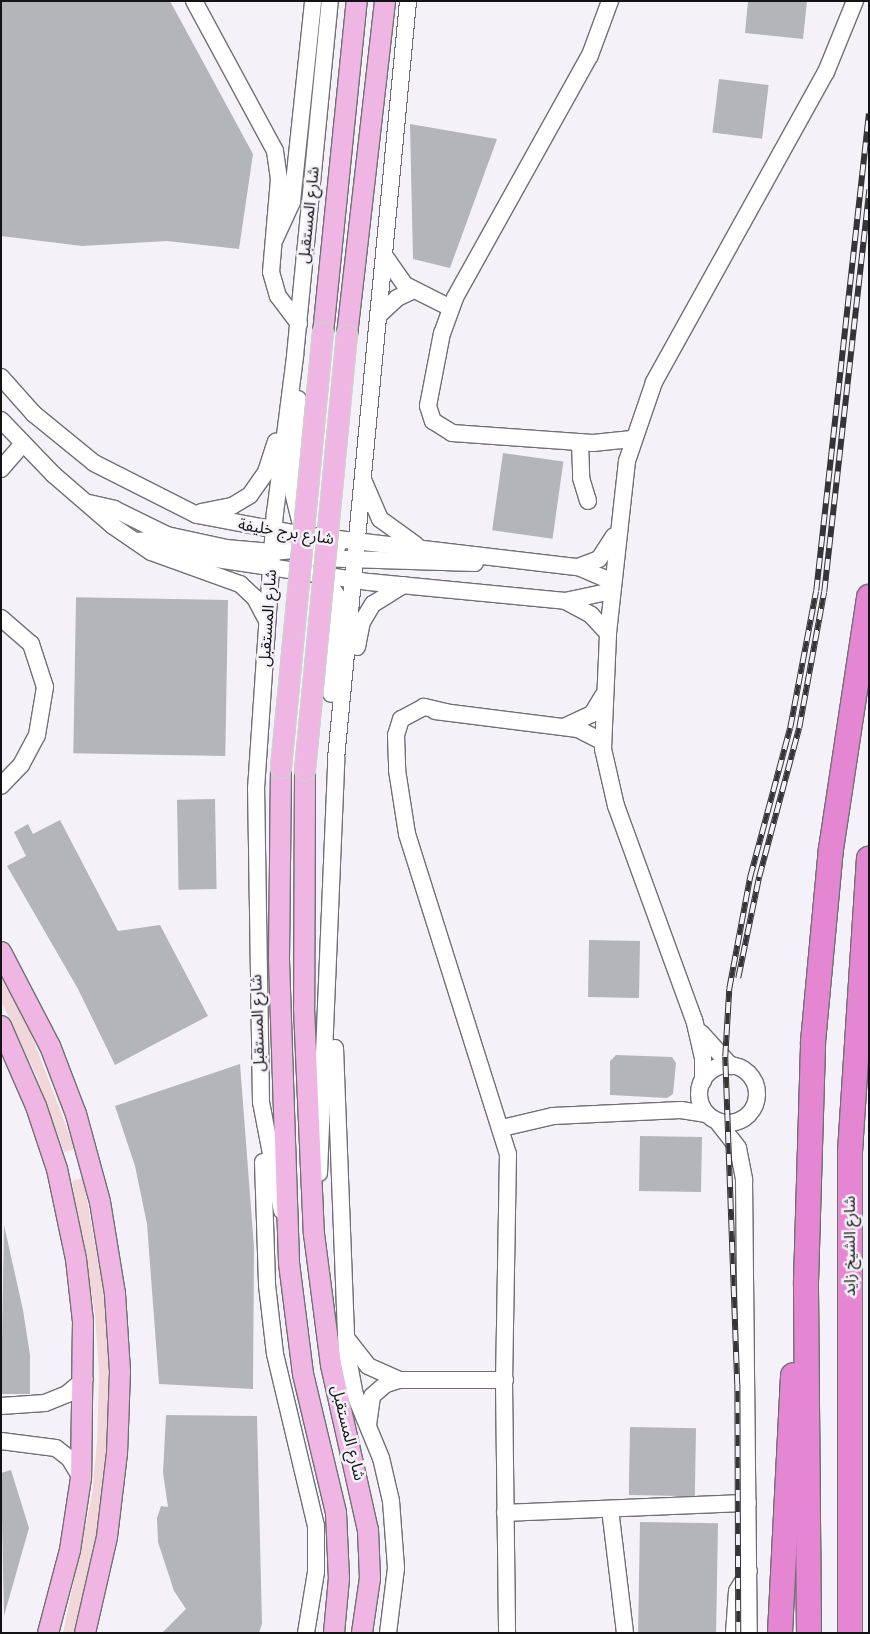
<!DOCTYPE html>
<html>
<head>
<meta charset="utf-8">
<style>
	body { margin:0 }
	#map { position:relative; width:870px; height:1634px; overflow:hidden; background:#f4f2f8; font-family:Arial,"Noto Sans Arabic",sans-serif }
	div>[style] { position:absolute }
	.green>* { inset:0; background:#f2d7da }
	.building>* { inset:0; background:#b3b5ba; transform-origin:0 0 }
	.roads { filter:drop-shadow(1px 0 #716f74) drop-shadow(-1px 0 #716f74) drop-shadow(0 1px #716f74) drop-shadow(0 -1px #716f74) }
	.minor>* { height:16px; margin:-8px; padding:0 8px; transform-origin:8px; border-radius:8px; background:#fff }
	.minor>.ring { margin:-8px; padding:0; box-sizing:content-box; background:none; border:16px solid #fff; border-radius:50% }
	.major>* { height:20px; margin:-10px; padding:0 10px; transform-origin:10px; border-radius:10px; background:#efb6e3 }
	.highway>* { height:24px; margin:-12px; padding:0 12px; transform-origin:12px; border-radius:12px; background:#e486d1 }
	.rail>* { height:5.5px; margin-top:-2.75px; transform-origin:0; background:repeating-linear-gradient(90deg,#f4f2f8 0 11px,#353436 0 22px); box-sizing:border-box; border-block:1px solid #353436 }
	.bridges { filter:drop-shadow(1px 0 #d0d0d0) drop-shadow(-1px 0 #d0d0d0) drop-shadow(0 1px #d0d0d0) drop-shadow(0 -1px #d0d0d0) }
	.major-bridge>* { height:20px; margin:-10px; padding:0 10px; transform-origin:10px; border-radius:10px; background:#efb6e3 }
	span { translate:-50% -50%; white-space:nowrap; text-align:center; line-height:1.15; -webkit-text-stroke:5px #f4f2f8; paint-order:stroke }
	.street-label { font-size:16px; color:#131214 }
	.frame { position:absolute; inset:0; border:2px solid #131214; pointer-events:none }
</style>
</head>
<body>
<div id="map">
	<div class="green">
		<i style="clip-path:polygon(1px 977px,26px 1021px,75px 1149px,64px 1152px,37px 1077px,1px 1001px)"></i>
		<i style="clip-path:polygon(83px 1178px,107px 1310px,111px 1371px,109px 1441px,104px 1498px,77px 1633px,63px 1633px,92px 1495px,97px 1441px,99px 1374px,95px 1314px,72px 1181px)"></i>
	</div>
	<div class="building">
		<i style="clip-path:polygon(1px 1px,170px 1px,253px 154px,239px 249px,167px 241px,82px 246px,1px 236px)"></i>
		<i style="clip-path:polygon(748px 1px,807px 1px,803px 39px,745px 33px)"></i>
		<i style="left:719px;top:79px;width:50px;height:54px;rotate:7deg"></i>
		<i style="clip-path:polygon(410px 124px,497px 139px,450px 268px,413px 259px)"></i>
		<i style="left:503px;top:453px;width:61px;height:78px;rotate:8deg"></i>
		<i style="left:228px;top:600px;width:156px;height:152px;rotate:91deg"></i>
		<i style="left:215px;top:799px;width:90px;height:38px;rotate:89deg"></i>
		<i style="clip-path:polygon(60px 820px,118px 931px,160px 925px,208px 1016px,115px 1065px,78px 989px,7px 866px,26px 856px,14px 832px,28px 824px,33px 834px)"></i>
		<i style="left:589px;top:940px;width:51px;height:57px;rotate:1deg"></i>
		<i style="clip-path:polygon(616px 1055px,672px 1057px,676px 1063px,673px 1094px,667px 1098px,610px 1095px,610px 1061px)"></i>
		<i style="clip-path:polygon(240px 1064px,254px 1247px,253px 1389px,159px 1384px,147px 1224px,135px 1166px,115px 1106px)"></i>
		<i style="left:640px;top:1136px;width:62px;height:55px;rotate:1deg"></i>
		<i style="clip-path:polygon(4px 1225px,23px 1310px,30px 1355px,30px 1394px,1px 1394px)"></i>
		<i style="clip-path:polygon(166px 1415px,257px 1416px,262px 1624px,259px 1633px,162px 1633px,186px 1609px,174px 1591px,158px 1542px,157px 1518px,161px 1506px,168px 1507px,163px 1473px)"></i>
		<i style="left:630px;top:1427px;width:66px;height:68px;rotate:1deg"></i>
		<i style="clip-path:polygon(11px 1470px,29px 1528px,4px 1616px,1px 1473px)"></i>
		<i style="left:640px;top:1522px;width:78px;height:111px;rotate:1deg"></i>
	</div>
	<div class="roads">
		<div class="minor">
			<i style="left:194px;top:1px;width:170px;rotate:61.6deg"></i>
			<i style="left:275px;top:151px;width:28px;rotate:82deg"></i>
			<i style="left:279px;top:179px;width:93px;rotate:94.9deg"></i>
			<i style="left:271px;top:272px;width:25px;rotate:74deg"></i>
			<i style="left:278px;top:296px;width:35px;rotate:53deg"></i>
			<i style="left:610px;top:1px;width:58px;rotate:110.3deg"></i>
			<i style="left:590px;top:55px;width:278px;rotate:119.1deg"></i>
			<i style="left:455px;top:298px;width:37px;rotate:110deg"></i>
			<i style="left:442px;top:333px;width:74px;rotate:100.9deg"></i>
			<i style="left:428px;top:406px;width:16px;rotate:72deg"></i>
			<i style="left:433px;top:421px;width:22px;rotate:32deg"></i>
			<i style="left:452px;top:433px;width:141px;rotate:4.1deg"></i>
			<i style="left:593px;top:443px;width:39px;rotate:-6deg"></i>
			<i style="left:275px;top:239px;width:41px;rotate:-65.3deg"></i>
			<i style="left:292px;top:202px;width:202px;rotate:-84deg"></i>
			<i style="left:384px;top:255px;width:37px;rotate:55deg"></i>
			<i style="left:405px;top:285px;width:51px;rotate:26.6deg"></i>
			<i style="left:378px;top:316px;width:26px;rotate:-43deg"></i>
			<i style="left:397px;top:298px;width:17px;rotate:-25deg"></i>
			<i style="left:1px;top:377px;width:50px;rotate:48.3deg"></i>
			<i style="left:34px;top:414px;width:77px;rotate:39.2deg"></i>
			<i style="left:94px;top:463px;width:115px;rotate:26.8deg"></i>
			<i style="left:197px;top:515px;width:109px;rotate:10.6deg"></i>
			<i style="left:304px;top:535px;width:276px;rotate:6.7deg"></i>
			<i style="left:578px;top:567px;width:38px;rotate:23deg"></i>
			<i style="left:298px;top:399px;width:89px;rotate:93.9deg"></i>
			<i style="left:292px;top:488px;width:46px;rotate:76.3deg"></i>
			<i style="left:1px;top:420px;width:76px;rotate:46.1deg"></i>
			<i style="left:54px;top:475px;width:78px;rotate:40.8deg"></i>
			<i style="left:113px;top:526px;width:46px;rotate:34.4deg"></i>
			<i style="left:151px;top:552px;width:95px;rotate:19.8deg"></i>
			<i style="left:240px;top:584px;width:21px;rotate:43deg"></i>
			<i style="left:255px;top:598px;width:26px;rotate:62deg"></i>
			<i style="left:580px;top:442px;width:36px;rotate:88deg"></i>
			<i style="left:581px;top:478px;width:24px;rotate:73deg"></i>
			<i style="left:1px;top:469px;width:33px;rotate:-49deg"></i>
			<i style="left:364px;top:482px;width:40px;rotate:66.6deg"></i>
			<i style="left:380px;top:519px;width:44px;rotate:35.8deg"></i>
			<i style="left:89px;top:503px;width:26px;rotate:13deg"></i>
			<i style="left:114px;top:509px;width:59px;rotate:26.1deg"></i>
			<i style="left:167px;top:535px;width:60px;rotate:12.4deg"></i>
			<i style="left:226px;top:548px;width:46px;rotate:5deg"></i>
			<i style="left:272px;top:552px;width:66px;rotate:-5.2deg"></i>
			<i style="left:201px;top:512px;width:32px;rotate:-11deg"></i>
			<i style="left:232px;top:506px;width:21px;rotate:-31deg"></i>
			<i style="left:250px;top:495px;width:28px;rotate:-55deg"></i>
			<i style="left:266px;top:472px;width:32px;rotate:-72deg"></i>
			<i style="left:135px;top:541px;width:16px;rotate:-4deg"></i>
			<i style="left:151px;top:540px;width:62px;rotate:17deg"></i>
			<i style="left:210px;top:558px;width:161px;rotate:8.6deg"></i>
			<i style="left:369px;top:582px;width:197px;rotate:5.5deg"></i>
			<i style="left:565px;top:601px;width:48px;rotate:-12deg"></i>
			<i style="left:315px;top:558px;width:160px;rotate:1.8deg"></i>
			<i style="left:578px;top:567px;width:22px;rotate:-21deg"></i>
			<i style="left:599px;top:559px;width:27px;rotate:-57deg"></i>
			<i style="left:321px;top:572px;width:29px;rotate:56deg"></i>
			<i style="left:337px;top:596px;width:98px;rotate:93.5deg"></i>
			<i style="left:567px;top:602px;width:27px;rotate:28deg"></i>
			<i style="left:591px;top:615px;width:25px;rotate:47deg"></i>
			<i style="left:1px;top:618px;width:40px;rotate:41deg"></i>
			<i style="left:31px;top:644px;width:45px;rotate:72deg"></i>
			<i style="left:45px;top:687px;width:49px;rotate:99.5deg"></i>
			<i style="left:37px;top:735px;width:34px;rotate:118deg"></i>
			<i style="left:21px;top:765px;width:29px;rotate:134deg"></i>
			<i style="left:357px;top:647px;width:25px;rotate:-79deg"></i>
			<i style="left:362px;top:622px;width:21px;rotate:-59deg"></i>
			<i style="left:373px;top:604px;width:36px;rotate:-32deg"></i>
			<i style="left:435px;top:711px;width:144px;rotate:7.2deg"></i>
			<i style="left:578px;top:729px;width:27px;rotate:27deg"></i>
			<i style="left:446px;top:712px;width:23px;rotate:-167deg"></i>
			<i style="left:424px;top:707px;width:26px;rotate:152deg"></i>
			<i style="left:401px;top:719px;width:17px;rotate:107deg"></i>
			<i style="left:396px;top:735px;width:35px;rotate:88deg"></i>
			<i style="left:397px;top:770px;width:65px;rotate:81.1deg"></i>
			<i style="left:407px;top:834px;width:336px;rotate:72.5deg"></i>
			<i style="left:508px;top:1154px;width:228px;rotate:91deg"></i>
			<i style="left:504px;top:1382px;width:251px;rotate:89.3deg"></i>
			<i style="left:566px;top:726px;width:29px;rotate:-25deg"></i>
			<i style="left:592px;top:714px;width:21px;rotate:-59deg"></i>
			<i style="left:701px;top:1033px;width:45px;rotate:47.7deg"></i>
			<i style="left:335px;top:1048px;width:306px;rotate:87.8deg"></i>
			<i style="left:347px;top:1354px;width:42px;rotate:79deg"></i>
			<i style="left:355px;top:1395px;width:68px;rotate:67.6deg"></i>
			<i style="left:381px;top:1458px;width:44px;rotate:76.9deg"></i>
			<i style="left:391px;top:1501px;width:67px;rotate:85.7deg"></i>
			<i style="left:396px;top:1568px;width:65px;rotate:97deg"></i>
			<i class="ring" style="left:699px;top:1065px;width:42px;height:42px"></i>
			<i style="left:703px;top:1081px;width:23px;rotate:-90deg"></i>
			<i style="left:703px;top:1058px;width:39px;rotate:-103deg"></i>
			<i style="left:694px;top:1020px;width:228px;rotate:-110deg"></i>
			<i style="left:616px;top:806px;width:58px;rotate:-102.8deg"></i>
			<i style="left:603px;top:749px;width:116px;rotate:-87.5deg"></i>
			<i style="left:608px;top:633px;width:173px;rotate:-83.7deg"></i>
			<i style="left:627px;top:461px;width:83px;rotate:-71.1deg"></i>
			<i style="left:654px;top:382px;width:355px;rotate:-61deg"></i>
			<i style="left:826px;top:72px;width:77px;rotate:-67.8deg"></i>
			<i style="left:717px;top:1121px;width:34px;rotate:52deg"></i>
			<i style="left:738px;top:1148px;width:33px;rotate:79deg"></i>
			<i style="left:744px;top:1180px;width:453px;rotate:89.4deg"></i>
			<i style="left:502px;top:1128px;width:52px;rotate:-13.2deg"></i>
			<i style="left:553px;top:1116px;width:128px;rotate:-2.7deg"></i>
			<i style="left:681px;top:1110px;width:26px;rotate:9deg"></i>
			<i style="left:263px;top:1162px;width:123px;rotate:88.1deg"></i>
			<i style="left:267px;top:1285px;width:69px;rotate:83.4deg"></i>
			<i style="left:275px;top:1354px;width:177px;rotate:76.6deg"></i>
			<i style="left:316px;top:1526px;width:46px;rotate:90deg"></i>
			<i style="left:316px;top:1572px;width:62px;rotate:99.3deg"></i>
			<i style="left:319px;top:1173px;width:414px;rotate:-87.6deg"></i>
			<i style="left:336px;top:759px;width:761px;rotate:-84.57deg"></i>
			<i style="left:282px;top:1211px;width:111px;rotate:-100.9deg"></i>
			<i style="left:261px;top:1102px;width:313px;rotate:-90.9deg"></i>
			<i style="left:256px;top:789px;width:277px;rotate:-86.1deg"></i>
			<i style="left:275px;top:513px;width:158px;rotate:-82.7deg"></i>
			<i style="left:295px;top:356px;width:357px;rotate:-84.4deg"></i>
			<i style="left:347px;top:1339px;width:34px;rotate:52deg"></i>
			<i style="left:368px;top:1366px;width:34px;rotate:24deg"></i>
			<i style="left:399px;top:1380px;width:106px"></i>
			<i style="left:1px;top:1406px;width:44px;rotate:-3.9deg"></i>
			<i style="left:45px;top:1403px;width:24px;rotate:-22deg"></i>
			<i style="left:67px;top:1394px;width:23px;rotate:-40deg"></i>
			<i style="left:368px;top:1425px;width:29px;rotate:-82deg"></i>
			<i style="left:372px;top:1396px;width:18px;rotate:-41deg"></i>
			<i style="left:386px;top:1384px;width:14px;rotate:-17deg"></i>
			<i style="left:1px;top:1441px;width:55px;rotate:7.3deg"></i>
			<i style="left:56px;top:1448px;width:16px;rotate:38deg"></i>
			<i style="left:69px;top:1458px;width:23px;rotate:59deg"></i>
			<i style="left:610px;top:1509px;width:125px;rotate:83.1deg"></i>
			<i style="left:505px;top:1513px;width:243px;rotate:-2.4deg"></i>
			<i style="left:734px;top:1633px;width:42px;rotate:-85.9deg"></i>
			<i style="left:737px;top:1591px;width:23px;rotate:-59deg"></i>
		</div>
		<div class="major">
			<i style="left:323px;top:333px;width:334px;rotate:-84.2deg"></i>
			<i style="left:347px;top:335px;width:336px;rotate:-83.5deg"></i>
			<i style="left:281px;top:768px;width:192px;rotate:90.6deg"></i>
			<i style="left:279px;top:960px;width:303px;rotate:88.1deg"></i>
			<i style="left:289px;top:1263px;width:112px;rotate:82.8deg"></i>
			<i style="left:303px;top:1374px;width:143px;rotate:76.6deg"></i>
			<i style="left:336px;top:1513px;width:65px;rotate:87.4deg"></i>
			<i style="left:339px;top:1578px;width:55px;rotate:95.2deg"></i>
			<i style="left:305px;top:770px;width:238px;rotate:90.2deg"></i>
			<i style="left:304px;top:1008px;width:226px;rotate:87.5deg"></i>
			<i style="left:314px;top:1234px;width:132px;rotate:82.6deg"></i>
			<i style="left:331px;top:1365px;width:169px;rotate:77.4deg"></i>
			<i style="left:368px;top:1530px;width:48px;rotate:87.6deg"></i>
			<i style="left:370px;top:1578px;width:56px;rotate:98.3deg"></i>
			<i style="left:1px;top:952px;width:106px;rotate:62.5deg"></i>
			<i style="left:50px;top:1046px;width:73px;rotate:69.1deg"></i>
			<i style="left:76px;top:1114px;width:91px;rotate:74.7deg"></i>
			<i style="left:100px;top:1202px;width:93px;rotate:80.7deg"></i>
			<i style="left:115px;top:1294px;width:78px;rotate:86.3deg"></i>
			<i style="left:120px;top:1372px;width:81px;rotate:92.1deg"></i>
			<i style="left:117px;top:1453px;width:85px;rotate:96.8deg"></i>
			<i style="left:107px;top:1537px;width:98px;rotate:102.9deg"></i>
			<i style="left:1px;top:1026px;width:87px;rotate:66.4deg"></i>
			<i style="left:36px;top:1106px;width:66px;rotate:71.6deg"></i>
			<i style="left:57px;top:1169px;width:92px;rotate:78.1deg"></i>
			<i style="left:76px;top:1259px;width:62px;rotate:83.6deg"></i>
			<i style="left:83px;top:1321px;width:157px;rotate:90.7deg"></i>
			<i style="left:81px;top:1478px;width:73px;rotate:98.7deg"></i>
			<i style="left:70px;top:1550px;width:86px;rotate:104.8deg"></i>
		</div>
		<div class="highway">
			<i style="left:780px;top:1633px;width:258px;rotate:-87.1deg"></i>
			<i style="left:809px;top:1633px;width:351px;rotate:-90.5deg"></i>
			<i style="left:806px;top:1282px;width:240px;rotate:-88.3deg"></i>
			<i style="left:813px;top:1042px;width:194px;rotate:-84.7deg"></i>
			<i style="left:831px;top:849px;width:255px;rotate:-81.4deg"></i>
			<i style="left:850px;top:1633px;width:481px;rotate:-90deg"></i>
			<i style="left:850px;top:1152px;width:294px;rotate:-86.3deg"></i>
		</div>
	</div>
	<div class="rail">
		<i style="left:738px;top:978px;width:103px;rotate:-78.3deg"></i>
		<i style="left:759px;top:877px;width:154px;rotate:-75deg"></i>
		<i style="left:799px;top:728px;width:138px;rotate:-79.6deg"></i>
		<i style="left:824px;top:592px;width:405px;rotate:-83.6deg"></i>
		<i style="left:738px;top:1633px;width:248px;rotate:-90.2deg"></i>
		<i style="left:737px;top:1385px;width:328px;rotate:-92.1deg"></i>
		<i style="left:725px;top:1057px;width:68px;rotate:-86.6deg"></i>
		<i style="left:729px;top:989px;width:114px;rotate:-79.4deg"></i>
		<i style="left:750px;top:877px;width:154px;rotate:-75deg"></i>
		<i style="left:790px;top:728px;width:139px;rotate:-79.3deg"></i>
		<i style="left:816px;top:591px;width:480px;rotate:-83.7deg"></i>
	</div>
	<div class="bridges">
		<div class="major-bridge">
			<i style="left:281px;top:768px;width:437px;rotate:-84.5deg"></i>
			<i style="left:305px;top:770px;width:437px;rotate:-84.5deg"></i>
		</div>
	</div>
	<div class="street-label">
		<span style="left:309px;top:215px;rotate:-84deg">شارع المستقبل</span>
		<span style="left:286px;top:532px;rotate:9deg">شارع برج خليفة</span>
		<span style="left:268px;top:618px;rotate:-86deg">شارع المستقبل</span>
		<span style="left:258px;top:1023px;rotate:-92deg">شارع المستقبل</span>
		<span style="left:850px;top:1246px;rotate:-90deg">شارع الشيخ زايد</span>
		<span style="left:348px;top:1433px;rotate:76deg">شارع المستقبل</span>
	</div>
	<div class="frame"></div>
</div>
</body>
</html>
